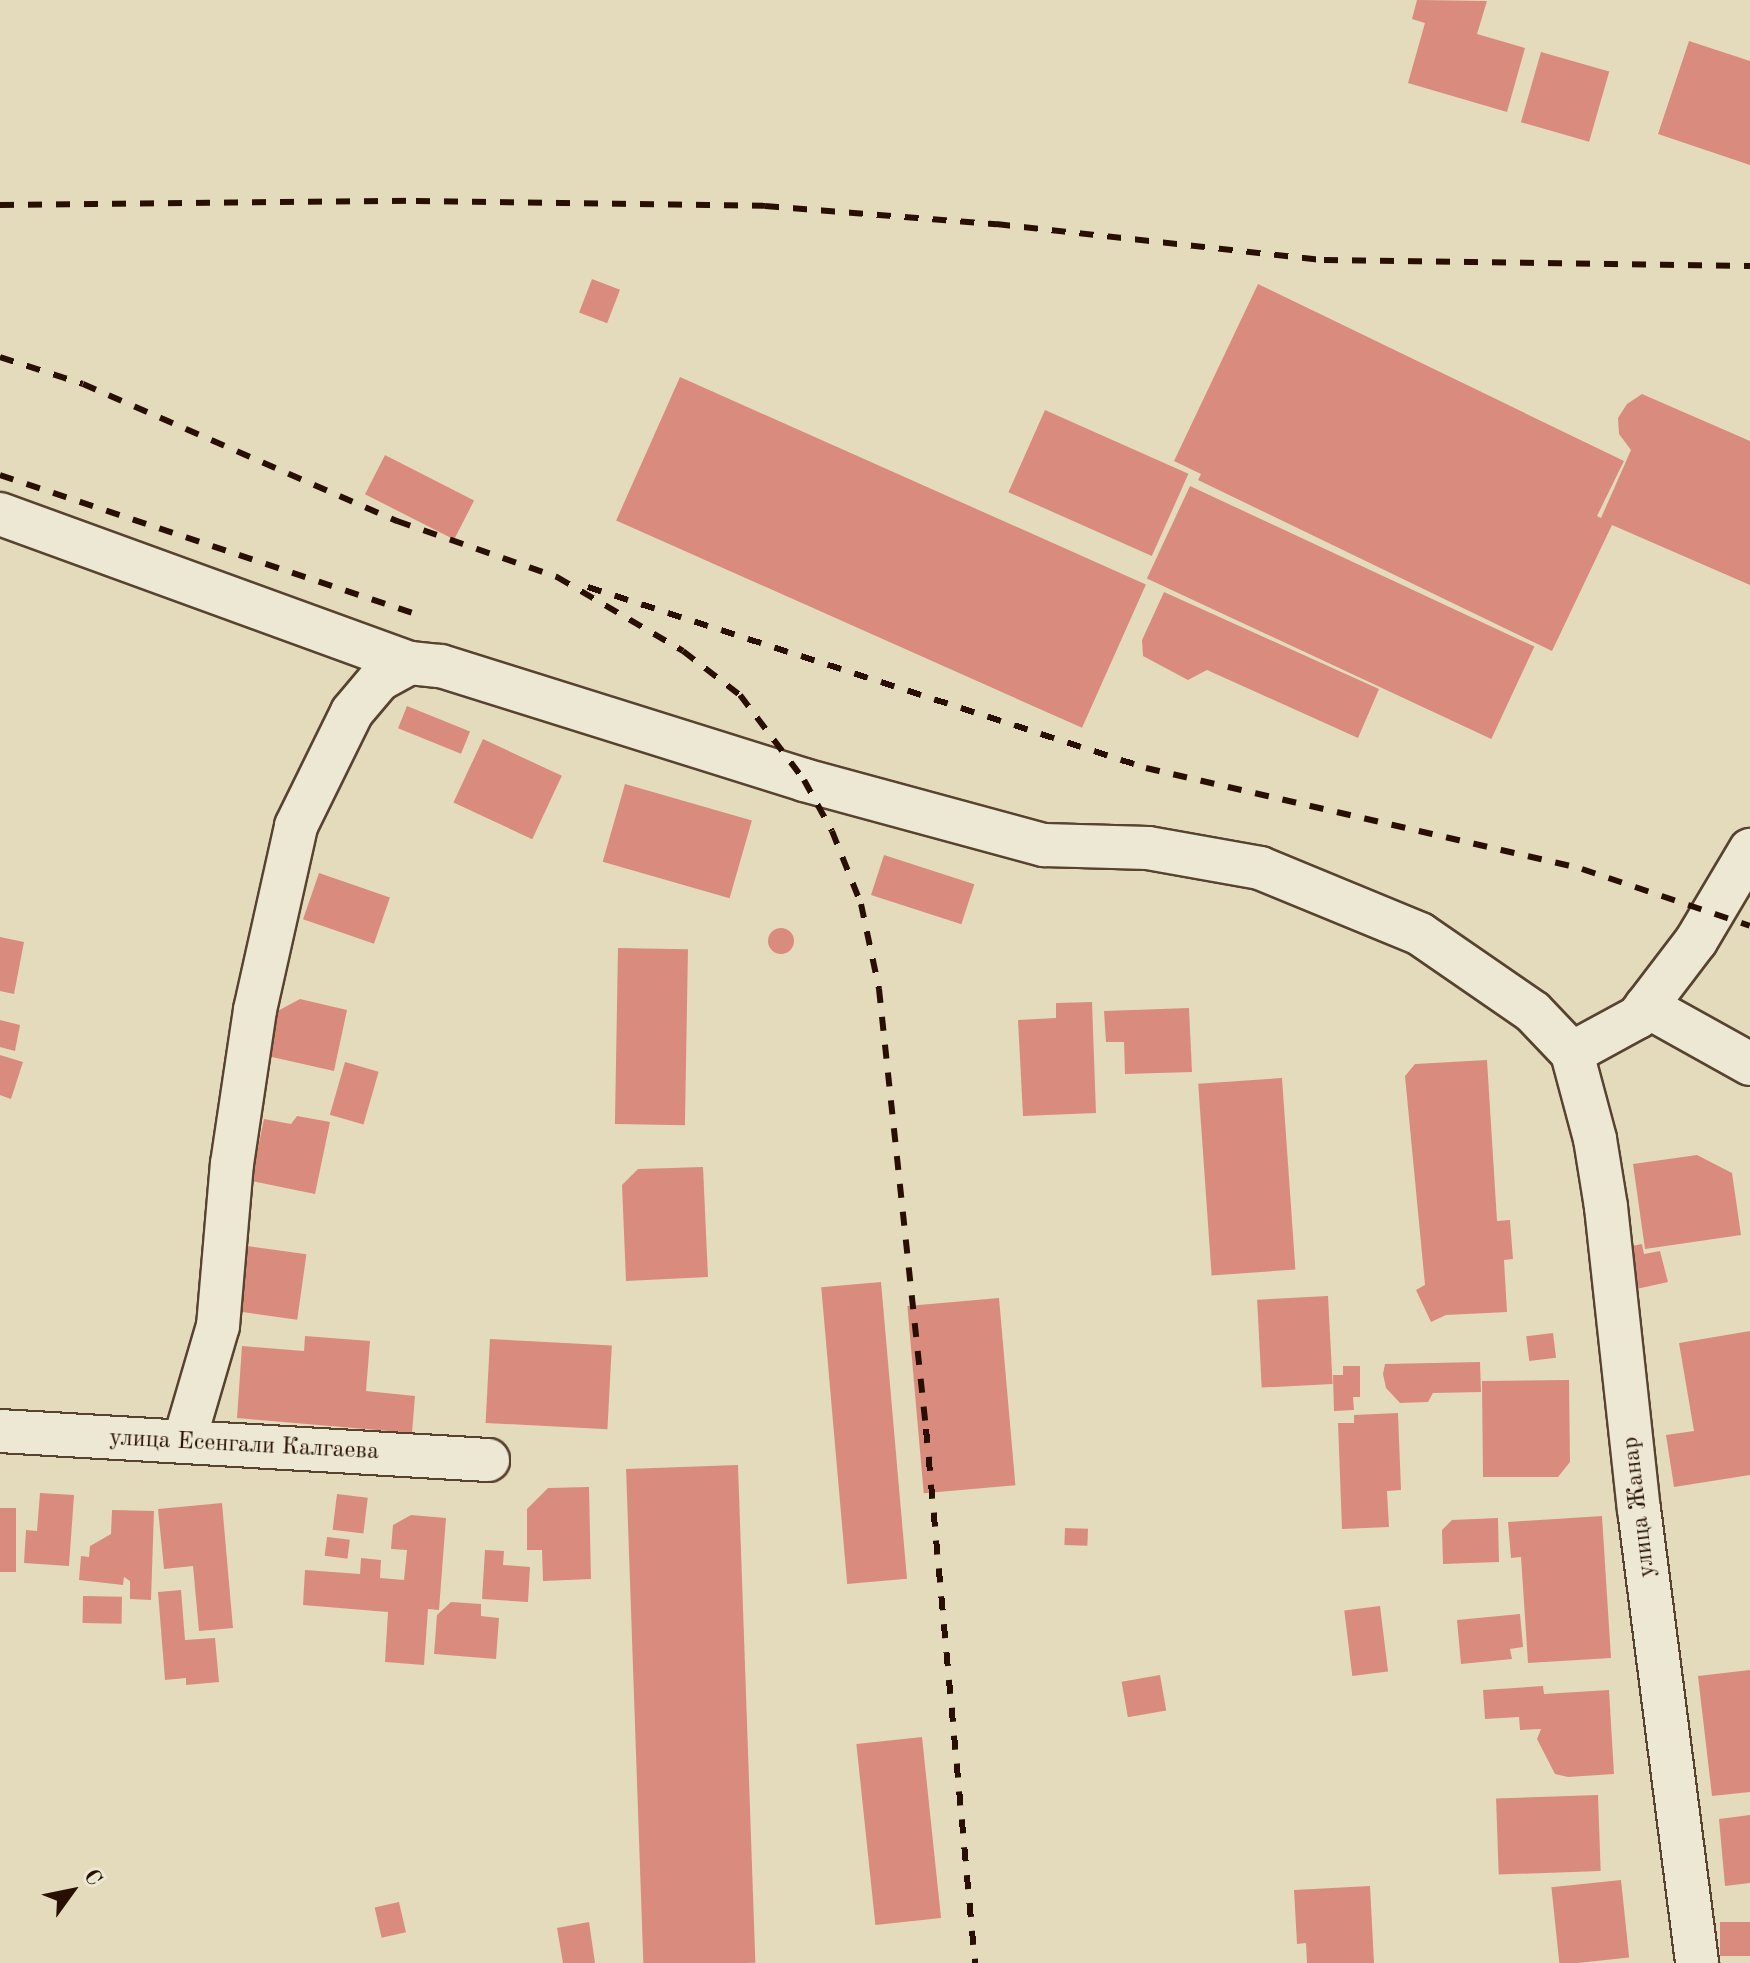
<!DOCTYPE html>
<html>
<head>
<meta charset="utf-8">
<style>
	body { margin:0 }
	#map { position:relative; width:1750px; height:1963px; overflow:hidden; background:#e4dbbc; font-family:"Old Standard TT",serif }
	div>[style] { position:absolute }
	.building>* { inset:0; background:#d98c7e; transform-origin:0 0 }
	.round { border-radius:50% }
	.roads { filter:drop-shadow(2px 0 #584230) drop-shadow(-2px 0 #584230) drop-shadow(0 2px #584230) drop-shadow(0 -2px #584230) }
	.minor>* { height:42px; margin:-21px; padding:0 21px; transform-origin:21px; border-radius:21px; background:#ede8d3 }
	.rail>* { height:6px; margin-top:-3px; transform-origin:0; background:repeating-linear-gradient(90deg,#290f01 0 14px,transparent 0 28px) }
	span { translate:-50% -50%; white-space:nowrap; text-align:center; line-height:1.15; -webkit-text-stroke:6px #ede8d3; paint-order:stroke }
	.street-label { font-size:24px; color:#290f01 }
	.north { position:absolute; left:32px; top:1851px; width:80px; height:80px; -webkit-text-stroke:6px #ede8d3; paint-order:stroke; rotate:57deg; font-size:22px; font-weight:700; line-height:32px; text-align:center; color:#290f01 }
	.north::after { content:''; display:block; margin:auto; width:28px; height:36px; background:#290f01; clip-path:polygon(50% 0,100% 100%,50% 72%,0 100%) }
</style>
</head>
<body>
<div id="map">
	<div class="building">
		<i style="clip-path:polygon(1417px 0,1487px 1px,1477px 34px,1525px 48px,1507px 112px,1408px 83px,1425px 23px,1412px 19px)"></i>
		<i style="clip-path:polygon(1689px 41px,1750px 61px,1750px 165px,1658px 134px)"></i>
		<i style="left:1541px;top:52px;width:71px;height:73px;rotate:16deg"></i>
		<i style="left:592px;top:279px;width:30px;height:36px;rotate:21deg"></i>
		<i style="clip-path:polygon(1258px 284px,1624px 461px,1597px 516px,1601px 518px,1631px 450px,1619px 434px,1618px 418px,1627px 404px,1642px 394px,1750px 441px,1750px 585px,1612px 525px,1552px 651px,1198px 480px,1201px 474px,1174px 461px)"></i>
		<i style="left:680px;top:377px;width:510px;height:157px;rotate:24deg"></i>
		<i style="left:1045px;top:410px;width:157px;height:90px;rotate:24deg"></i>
		<i style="left:385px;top:455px;width:100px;height:44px;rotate:27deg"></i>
		<i style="left:1190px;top:486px;width:380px;height:102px;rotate:25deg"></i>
		<i style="clip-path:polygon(1164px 592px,1379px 689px,1358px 738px,1207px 670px,1188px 680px,1143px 656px,1142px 640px)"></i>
		<i style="left:407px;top:706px;width:68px;height:24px;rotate:22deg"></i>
		<i style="left:483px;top:739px;width:87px;height:70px;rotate:25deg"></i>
		<i style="left:625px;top:784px;width:132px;height:81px;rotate:16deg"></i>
		<i style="left:884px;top:855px;width:95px;height:42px;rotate:18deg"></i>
		<i style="left:319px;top:873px;width:75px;height:49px;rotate:19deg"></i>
		<i class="round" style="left:768px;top:928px;width:26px;height:26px"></i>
		<i style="clip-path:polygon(0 937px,24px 942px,14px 994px,0 991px)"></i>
		<i style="left:618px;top:948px;width:70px;height:176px;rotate:1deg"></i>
		<i style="clip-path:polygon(300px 999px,347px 1010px,334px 1071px,263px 1055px,272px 1014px)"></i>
		<i style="clip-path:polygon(1092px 1002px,1096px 1113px,1023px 1116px,1018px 1020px,1056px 1018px,1056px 1003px)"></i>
		<i style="clip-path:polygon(1189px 1008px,1192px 1072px,1125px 1074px,1124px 1042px,1106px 1042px,1104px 1011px)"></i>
		<i style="clip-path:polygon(0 1020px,20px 1025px,15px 1051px,0 1047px)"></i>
		<i style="clip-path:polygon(0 1055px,23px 1062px,11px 1099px,0 1095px)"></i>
		<i style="clip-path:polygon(1487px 1060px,1497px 1221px,1510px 1220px,1513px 1259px,1504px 1260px,1507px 1312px,1446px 1315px,1431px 1322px,1416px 1290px,1425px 1285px,1405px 1076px,1415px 1064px)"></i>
		<i style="left:345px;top:1062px;width:35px;height:55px;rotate:16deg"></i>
		<i style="left:1282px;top:1078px;width:192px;height:84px;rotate:86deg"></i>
		<i style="clip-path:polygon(297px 1116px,330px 1122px,315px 1194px,251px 1181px,264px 1119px,291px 1124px)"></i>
		<i style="clip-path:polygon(1697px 1155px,1732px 1173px,1741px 1235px,1645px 1249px,1633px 1164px)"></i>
		<i style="clip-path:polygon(703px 1167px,708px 1277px,626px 1281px,622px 1185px,638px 1169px)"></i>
		<i style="clip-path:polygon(1642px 1244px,1644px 1254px,1660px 1251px,1668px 1282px,1632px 1290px,1622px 1248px)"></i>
		<i style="left:247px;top:1246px;width:60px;height:66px;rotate:8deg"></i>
		<i style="left:881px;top:1282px;width:298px;height:60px;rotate:85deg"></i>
		<i style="left:1328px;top:1296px;width:88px;height:71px;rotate:87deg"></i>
		<i style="left:999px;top:1298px;width:188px;height:92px;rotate:85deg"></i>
		<i style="clip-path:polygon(1750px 1331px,1750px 1475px,1674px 1487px,1666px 1435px,1694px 1431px,1679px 1343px)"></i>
		<i style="left:1553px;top:1333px;width:25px;height:27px;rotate:83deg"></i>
		<i style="clip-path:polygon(305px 1336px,370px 1341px,366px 1391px,415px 1396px,412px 1433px,237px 1418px,242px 1346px,304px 1351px)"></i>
		<i style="left:490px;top:1339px;width:122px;height:84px;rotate:3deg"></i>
		<i style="clip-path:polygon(1480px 1362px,1481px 1392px,1433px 1393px,1428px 1402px,1400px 1403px,1386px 1388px,1383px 1374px,1385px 1364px)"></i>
		<i style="clip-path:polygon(1343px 1366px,1360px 1366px,1360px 1397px,1353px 1397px,1354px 1410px,1334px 1411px,1333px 1375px,1343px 1375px)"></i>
		<i style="clip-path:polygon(1569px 1380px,1570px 1462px,1558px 1477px,1483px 1477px,1482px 1381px)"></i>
		<i style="clip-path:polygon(1398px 1413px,1401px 1490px,1387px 1491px,1389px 1527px,1342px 1529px,1338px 1423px,1354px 1423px,1354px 1415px)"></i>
		<i style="left:738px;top:1465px;width:498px;height:112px;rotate:88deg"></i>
		<i style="clip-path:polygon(589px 1487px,591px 1579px,543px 1581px,542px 1550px,527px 1550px,527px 1509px,548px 1488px)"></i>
		<i style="clip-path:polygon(40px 1493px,74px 1495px,69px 1566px,24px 1563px,26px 1530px,37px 1531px)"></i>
		<i style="left:337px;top:1494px;width:31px;height:36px;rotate:7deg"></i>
		<i style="clip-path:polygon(222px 1503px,233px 1628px,199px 1631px,193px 1566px,164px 1569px,158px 1509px)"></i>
		<i style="left:0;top:1508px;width:16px;height:64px"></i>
		<i style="clip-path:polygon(112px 1510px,154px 1511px,151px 1600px,130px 1599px,130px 1581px,124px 1577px,123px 1585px,79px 1580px,81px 1556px,89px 1557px,90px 1546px,111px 1534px)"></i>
		<i style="clip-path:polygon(411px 1515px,446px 1518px,439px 1610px,428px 1609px,424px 1665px,385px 1662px,388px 1612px,303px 1605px,305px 1570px,360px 1574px,361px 1558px,381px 1560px,380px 1578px,404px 1580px,407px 1550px,391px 1549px,393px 1525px)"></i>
		<i style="clip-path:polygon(1602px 1516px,1611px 1658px,1528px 1663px,1521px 1557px,1511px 1558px,1508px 1522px)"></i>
		<i style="clip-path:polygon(1498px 1518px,1499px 1562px,1443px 1564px,1442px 1530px,1452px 1520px)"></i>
		<i style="left:1065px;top:1528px;width:23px;height:17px;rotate:2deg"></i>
		<i style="left:327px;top:1537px;width:23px;height:19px;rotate:7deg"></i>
		<i style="clip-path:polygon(485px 1550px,504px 1551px,503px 1565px,530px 1567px,528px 1602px,482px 1599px)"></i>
		<i style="clip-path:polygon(181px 1590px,185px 1640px,215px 1638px,219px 1682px,186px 1685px,186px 1678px,165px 1680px,158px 1592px)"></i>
		<i style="left:83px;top:1596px;width:39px;height:27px;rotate:1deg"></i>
		<i style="clip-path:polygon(451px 1602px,481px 1604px,481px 1616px,499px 1618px,496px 1659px,434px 1654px,437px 1615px)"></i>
		<i style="left:1380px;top:1606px;width:66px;height:36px;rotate:83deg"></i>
		<i style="clip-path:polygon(1520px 1614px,1523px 1647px,1510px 1649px,1512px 1659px,1461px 1664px,1457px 1620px)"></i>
		<i style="clip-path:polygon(1750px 1670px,1750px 1792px,1712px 1796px,1698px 1676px)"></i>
		<i style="left:1160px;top:1675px;width:36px;height:39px;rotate:80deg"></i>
		<i style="clip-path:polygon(1543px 1686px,1544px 1694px,1609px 1690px,1614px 1774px,1568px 1777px,1555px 1774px,1537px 1739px,1541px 1729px,1520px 1730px,1519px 1717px,1485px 1719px,1483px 1690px)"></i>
		<i style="left:922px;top:1737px;width:182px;height:66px;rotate:84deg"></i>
		<i style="left:1598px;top:1795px;width:76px;height:102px;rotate:88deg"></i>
		<i style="clip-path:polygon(1750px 1815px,1750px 1883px,1725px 1886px,1719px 1819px)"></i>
		<i style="left:1621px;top:1880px;width:78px;height:70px;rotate:84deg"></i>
		<i style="clip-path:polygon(1370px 1886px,1374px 1963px,1307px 1963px,1306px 1943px,1297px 1944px,1294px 1890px)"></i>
		<i style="left:399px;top:1902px;width:31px;height:25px;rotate:77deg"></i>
		<i style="clip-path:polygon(589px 1922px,595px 1963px,563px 1963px,557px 1928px)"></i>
		<i style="left:1750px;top:1922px;width:34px;height:30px;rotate:90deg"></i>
	</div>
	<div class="roads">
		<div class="minor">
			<i style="left:0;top:514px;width:436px;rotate:20deg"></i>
			<i style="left:1646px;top:1006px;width:119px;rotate:29.1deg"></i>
			<i style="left:1572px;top:1053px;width:75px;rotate:-28.6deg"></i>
			<i style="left:1638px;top:1017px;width:96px;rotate:-52.7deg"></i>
			<i style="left:1696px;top:941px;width:106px;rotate:-59.3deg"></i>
			<i style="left:0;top:1431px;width:489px;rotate:3.4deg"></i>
			<i style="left:184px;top:1442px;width:121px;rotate:-73.7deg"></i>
			<i style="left:218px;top:1326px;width:163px;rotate:-85.1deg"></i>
			<i style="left:232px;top:1164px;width:156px;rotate:-81.5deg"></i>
			<i style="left:255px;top:1010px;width:189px;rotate:-77.4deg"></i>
			<i style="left:296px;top:826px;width:127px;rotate:-63.8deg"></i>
			<i style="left:352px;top:712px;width:42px;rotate:-49.8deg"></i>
			<i style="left:379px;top:680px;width:35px;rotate:-29deg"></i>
			<i style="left:410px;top:663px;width:31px;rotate:6deg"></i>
			<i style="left:441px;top:666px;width:380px;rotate:17.4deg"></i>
			<i style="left:804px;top:780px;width:249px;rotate:15.2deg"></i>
			<i style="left:1044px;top:845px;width:104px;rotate:1.7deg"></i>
			<i style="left:1148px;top:848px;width:114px;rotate:10.1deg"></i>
			<i style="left:1260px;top:868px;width:173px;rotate:22.4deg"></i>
			<i style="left:1420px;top:934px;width:137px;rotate:34.6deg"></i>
			<i style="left:1533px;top:1012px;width:57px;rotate:46.4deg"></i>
			<i style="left:1572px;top:1053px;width:89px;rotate:75deg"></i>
			<i style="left:1595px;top:1139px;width:69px;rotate:80.8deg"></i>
			<i style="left:1606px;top:1207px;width:304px;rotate:83.8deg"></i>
			<i style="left:1639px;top:1509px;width:458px;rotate:82.7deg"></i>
		</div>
	</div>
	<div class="rail">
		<i style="left:0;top:205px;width:416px;rotate:-0.6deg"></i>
		<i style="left:416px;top:201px;width:349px;rotate:0.8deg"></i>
		<i style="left:765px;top:206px;width:232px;rotate:4.5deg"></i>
		<i style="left:996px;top:224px;width:330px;rotate:6.3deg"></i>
		<i style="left:1324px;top:260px;width:426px;rotate:0.8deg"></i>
		<i style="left:0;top:357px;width:87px;rotate:18deg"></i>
		<i style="left:83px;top:384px;width:343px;rotate:23.6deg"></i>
		<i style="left:397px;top:521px;width:170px;rotate:19.3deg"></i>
		<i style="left:557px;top:577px;width:146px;rotate:30.4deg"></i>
		<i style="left:683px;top:651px;width:72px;rotate:37.7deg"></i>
		<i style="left:740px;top:695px;width:106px;rotate:53deg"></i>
		<i style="left:804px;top:780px;width:58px;rotate:61.2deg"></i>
		<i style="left:832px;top:831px;width:79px;rotate:68.3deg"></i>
		<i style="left:861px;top:904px;width:87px;rotate:78deg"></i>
		<i style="left:879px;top:989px;width:443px;rotate:83.9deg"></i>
		<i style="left:926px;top:1429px;width:536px;rotate:84.76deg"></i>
		<i style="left:0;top:475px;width:434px;rotate:18.5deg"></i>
		<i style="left:588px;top:587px;width:587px;rotate:17.97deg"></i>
		<i style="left:1146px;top:768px;width:448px;rotate:13deg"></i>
		<i style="left:1582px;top:869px;width:177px;rotate:18.7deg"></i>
	</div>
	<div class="street-label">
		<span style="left:244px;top:1446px;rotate:3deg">улица Есенгали Калгаева</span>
		<span style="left:1640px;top:1507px;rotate:-97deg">улица Жанар</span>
	</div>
	<div class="north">С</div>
</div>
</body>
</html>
